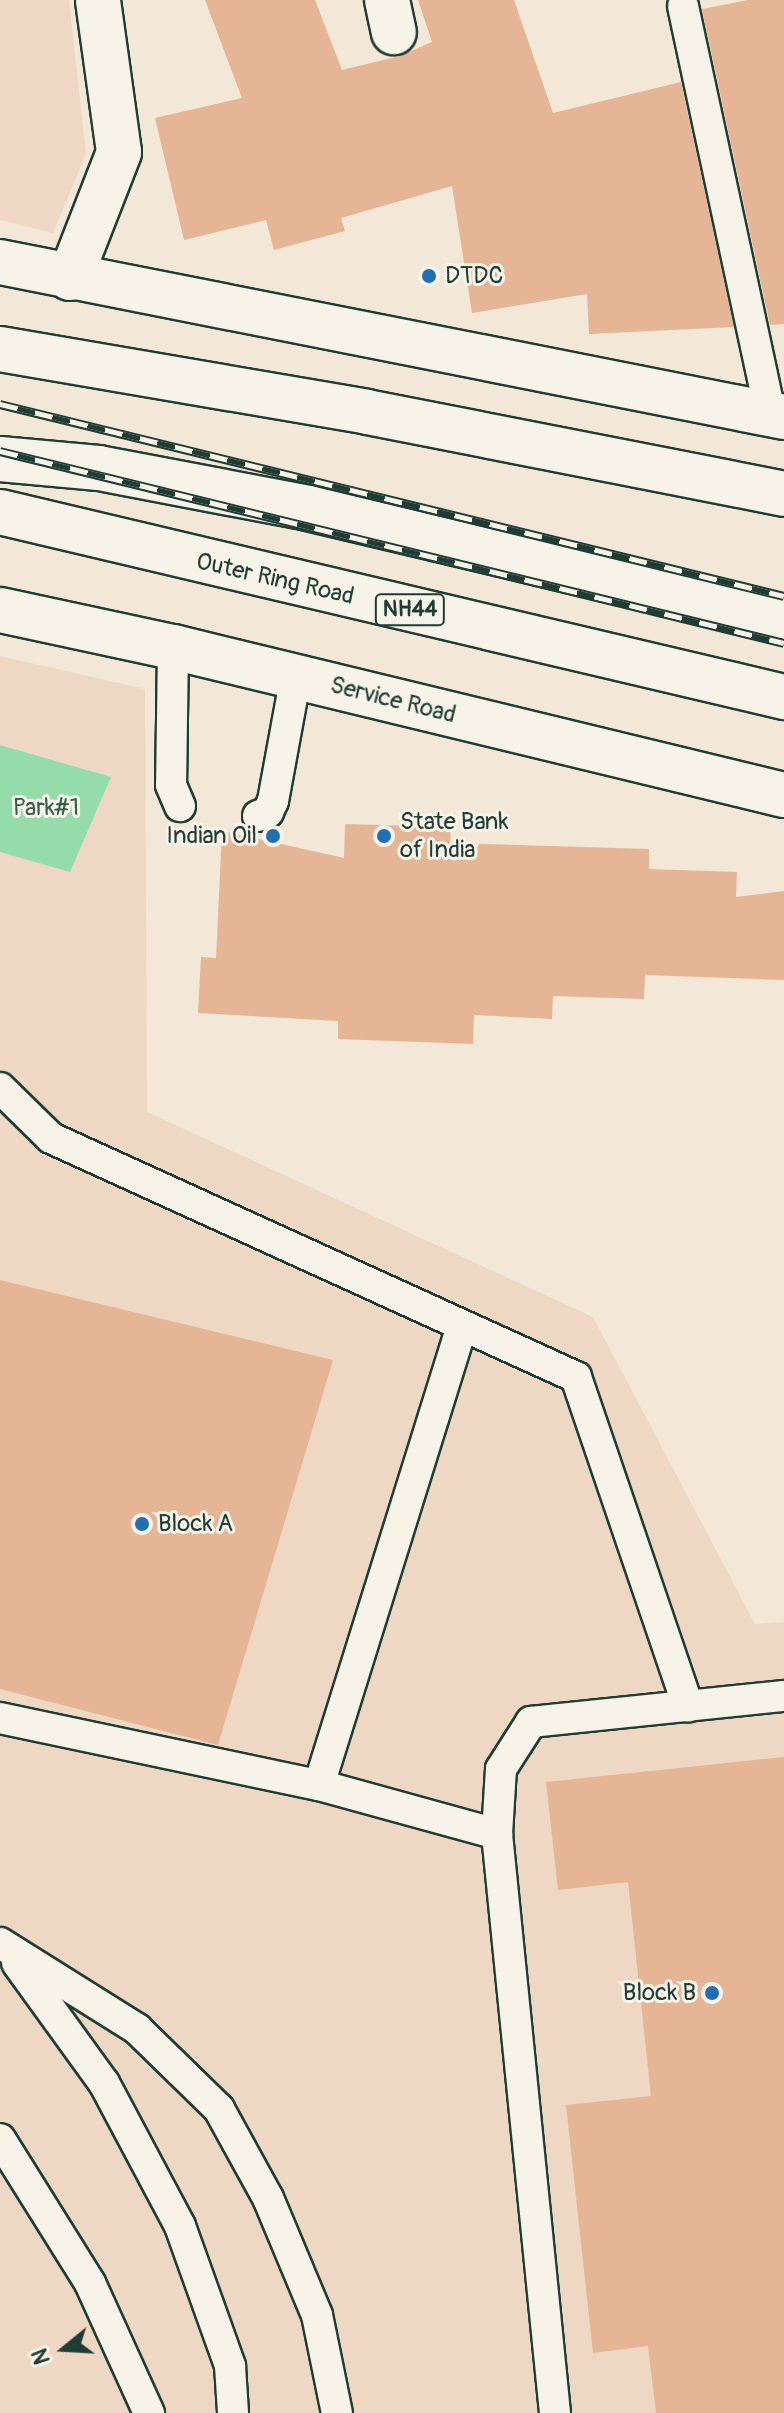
<!DOCTYPE html>
<html>
<head>
<meta charset="utf-8">
<style>
	body { margin:0 }
	#map { position:relative; width:784px; height:2413px; overflow:hidden; background:#f3e7d7; font-family:Pangolin,sans-serif }
	div>[style] { position:absolute }
	.built>* { inset:0; background:#efd8c3 }
	.green>* { inset:0; background:#95dcab }
	.building>* { inset:0; background:#e5b595 }
	.roads { filter:drop-shadow(2px 0 #1f3d34) drop-shadow(-2px 0 #1f3d34) drop-shadow(0 2px #1f3d34) drop-shadow(0 -2px #1f3d34) }
	.service>* { height:30px; margin:-15px; padding:0 15px; transform-origin:15px; border-radius:15px; background:#f7f3e8 }
	.minor>* { height:44px; margin:-22px; padding:0 22px; transform-origin:22px; border-radius:22px; background:#f7f3e8 }
	.tertiary>* { height:44px; margin:-22px; padding:0 22px; transform-origin:22px; border-radius:22px; background:#f7f3e8 }
	.trunk>* { height:44px; margin:-22px; padding:0 22px; transform-origin:22px; border-radius:22px; background:#f7f3e8 }
	.rail>* { height:9px; margin-top:-4.5px; transform-origin:0; background:repeating-linear-gradient(90deg,#f7f3e8 0 18px,#1f3d34 0 36px); box-sizing:border-box; border-block:2px solid #1f3d34 }
	.dots>* { width:22px; height:22px; translate:-50% -50%; box-sizing:border-box; border:4px solid #f7f3e8; border-radius:50% }
	span { translate:-50% -50%; white-space:nowrap; text-align:center; line-height:1.15; -webkit-text-stroke:6px #f7f3e8; paint-order:stroke }
	.shield-label span { padding:2px 6px; background:#f7f3e8; border:2px solid; border-radius:6px; -webkit-text-stroke-width:0 }
	.shield-label { font-size:22px; color:#1f3d34; font-weight:700 }
	.poi-label { font-size:24px; color:#1f3d34 }
	.left { translate:0 -50%; text-align:left }
	.right { translate:-100% -50%; text-align:right }
	.street-label { font-size:24px; color:#1f3d34 }
	.park-label { font-size:24px; color:#375d4c }
	.north { position:absolute; left:24px; top:2309px; width:80px; height:80px; -webkit-text-stroke:6px #f7f3e8; paint-order:stroke; rotate:252deg; font-size:22px; font-weight:700; line-height:32px; text-align:center; color:#1f3d34 }
	.north::after { content:''; display:block; margin:auto; width:28px; height:36px; background:#1f3d34; clip-path:polygon(50% 0,100% 100%,50% 72%,0 100%) }
</style>
</head>
<body>
<div id="map">
	<div class="built">
		<i style="clip-path:polygon(0 0,69px 0,86px 154px,53px 233px,0 220px)"></i>
		<i style="clip-path:polygon(0 656px,145px 689px,147px 1112px,593px 1317px,755px 1624px,784px 1622px,784px 2413px,0 2413px)"></i>
	</div>
	<div class="green">
		<i style="clip-path:polygon(0 745px,111px 777px,70px 872px,0 852px)"></i>
	</div>
	<div class="building">
		<i style="clip-path:polygon(205px 0,315px 0,342px 70px,400px 56px,432px 42px,418px 0,514px 0,553px 113px,681px 82px,734px 327px,589px 334px,587px 294px,472px 313px,452px 186px,341px 218px,345px 231px,274px 250px,266px 220px,184px 240px,155px 118px,242px 98px)"></i>
		<i style="clip-path:polygon(748px 0,784px 0,784px 324px,770px 325px,702px 9px)"></i>
		<i style="clip-path:polygon(345px 824px,451px 827px,450px 843px,649px 849px,649px 869px,737px 872px,736px 897px,784px 891px,784px 980px,645px 975px,644px 999px,553px 996px,552px 1019px,474px 1015px,473px 1044px,338px 1039px,338px 1021px,198px 1013px,201px 957px,216px 958px,222px 831px,344px 858px)"></i>
		<i style="clip-path:polygon(0 1280px,333px 1360px,218px 1745px,0 1689px)"></i>
		<i style="clip-path:polygon(784px 1757px,784px 2413px,656px 2413px,648px 2346px,593px 2353px,566px 2105px,651px 2096px,628px 1882px,558px 1890px,546px 1782px)"></i>
	</div>
	<div class="roads">
		<div class="service">
			<i style="left:683px;top:6px;width:418px;rotate:77.9deg"></i>
			<i style="left:173px;top:647px;width:138px;rotate:90.8deg"></i>
			<i style="left:171px;top:785px;width:23px;rotate:67deg"></i>
			<i style="left:258px;top:816px;width:11px;rotate:-22deg"></i>
			<i style="left:268px;top:812px;width:12px;rotate:-66deg"></i>
			<i style="left:273px;top:801px;width:127px;rotate:-79.6deg"></i>
			<i style="left:0;top:1088px;width:71px;rotate:44.4deg"></i>
			<i style="left:51px;top:1138px;width:577px;rotate:24.48deg"></i>
			<i style="left:576px;top:1377px;width:348px;rotate:71.2deg"></i>
			<i style="left:0;top:1718px;width:326px;rotate:11.9deg"></i>
			<i style="left:319px;top:1785px;width:185px;rotate:15.4deg"></i>
			<i style="left:319px;top:1785px;width:478px;rotate:-72.7deg"></i>
			<i style="left:0;top:1943px;width:162px;rotate:32.1deg"></i>
			<i style="left:137px;top:2029px;width:115px;rotate:44.3deg"></i>
			<i style="left:219px;top:2109px;width:102px;rotate:61.2deg"></i>
			<i style="left:268px;top:2198px;width:127px;rotate:67.3deg"></i>
			<i style="left:317px;top:2315px;width:100px;rotate:78.5deg"></i>
			<i style="left:17px;top:1963px;width:148px;rotate:54.1deg"></i>
			<i style="left:104px;top:2083px;width:162px;rotate:62deg"></i>
			<i style="left:180px;top:2226px;width:149px;rotate:70.3deg"></i>
			<i style="left:230px;top:2366px;width:47px;rotate:86.3deg"></i>
			<i style="left:0;top:2139px;width:170px;rotate:58deg"></i>
			<i style="left:90px;top:2283px;width:143px;rotate:65.6deg"></i>
			<i style="left:555px;top:2413px;width:582px;rotate:-95.72deg"></i>
			<i style="left:497px;top:1834px;width:65px;rotate:-86.5deg"></i>
			<i style="left:501px;top:1769px;width:56px;rotate:-57.4deg"></i>
			<i style="left:531px;top:1722px;width:254px;rotate:-5.9deg"></i>
		</div>
		<div class="minor">
			<i style="left:387px;top:0;width:33px;rotate:78deg"></i>
			<i style="left:70px;top:278px;width:135px;rotate:-68.7deg"></i>
			<i style="left:119px;top:152px;width:153px;rotate:-97.9deg"></i>
		</div>
		<div class="tertiary">
			<i style="left:0;top:262px;width:799px;rotate:11.18deg"></i>
			<i style="left:0;top:610px;width:177px;rotate:12.1deg"></i>
			<i style="left:173px;top:647px;width:629px;rotate:13.62deg"></i>
		</div>
		<div class="trunk">
			<i style="left:0;top:349px;width:372px;rotate:9.7deg"></i>
			<i style="left:367px;top:412px;width:425px;rotate:11.1deg"></i>
			<i style="left:0;top:459px;width:99px;rotate:5.2deg"></i>
			<i style="left:99px;top:468px;width:213px;rotate:10.8deg"></i>
			<i style="left:308px;top:508px;width:489px;rotate:13.4deg"></i>
			<i style="left:0;top:512px;width:806px;rotate:13.28deg"></i>
		</div>
	</div>
	<div class="rail">
		<i style="left:0;top:404px;width:807px;rotate:13.76deg"></i>
		<i style="left:0;top:451px;width:807px;rotate:13.76deg"></i>
	</div>
	<div class="dots">
		<i style="left:429px;top:276px;background:#1f6fb2"></i>
		<i style="left:273px;top:836px;background:#1f6fb2"></i>
		<i style="left:384px;top:836px;background:#1f6fb2"></i>
		<i style="left:142px;top:1524px;background:#1f6fb2"></i>
		<i style="left:712px;top:1993px;background:#1f6fb2"></i>
	</div>
	<div class="shield-label">
		<span style="left:410px;top:610px">NH44</span>
	</div>
	<div class="poi-label">
		<span class="left" style="left:445px;top:276px">DTDC</span>
		<span class="left" style="left:400px;top:836px">State Bank<br>of India</span>
		<span class="right" style="left:257px;top:836px">Indian Oil</span>
		<span class="left" style="left:158px;top:1524px">Block A</span>
		<span class="right" style="left:696px;top:1993px">Block B</span>
	</div>
	<div class="street-label">
		<span style="left:275px;top:579px;rotate:13deg">Outer Ring Road</span>
		<span style="left:393px;top:700px;rotate:14deg">Service Road</span>
	</div>
	<div class="park-label">
		<span style="left:46px;top:808px">Park#1</span>
	</div>
	<div class="north">N</div>
</div>
</body>
</html>
